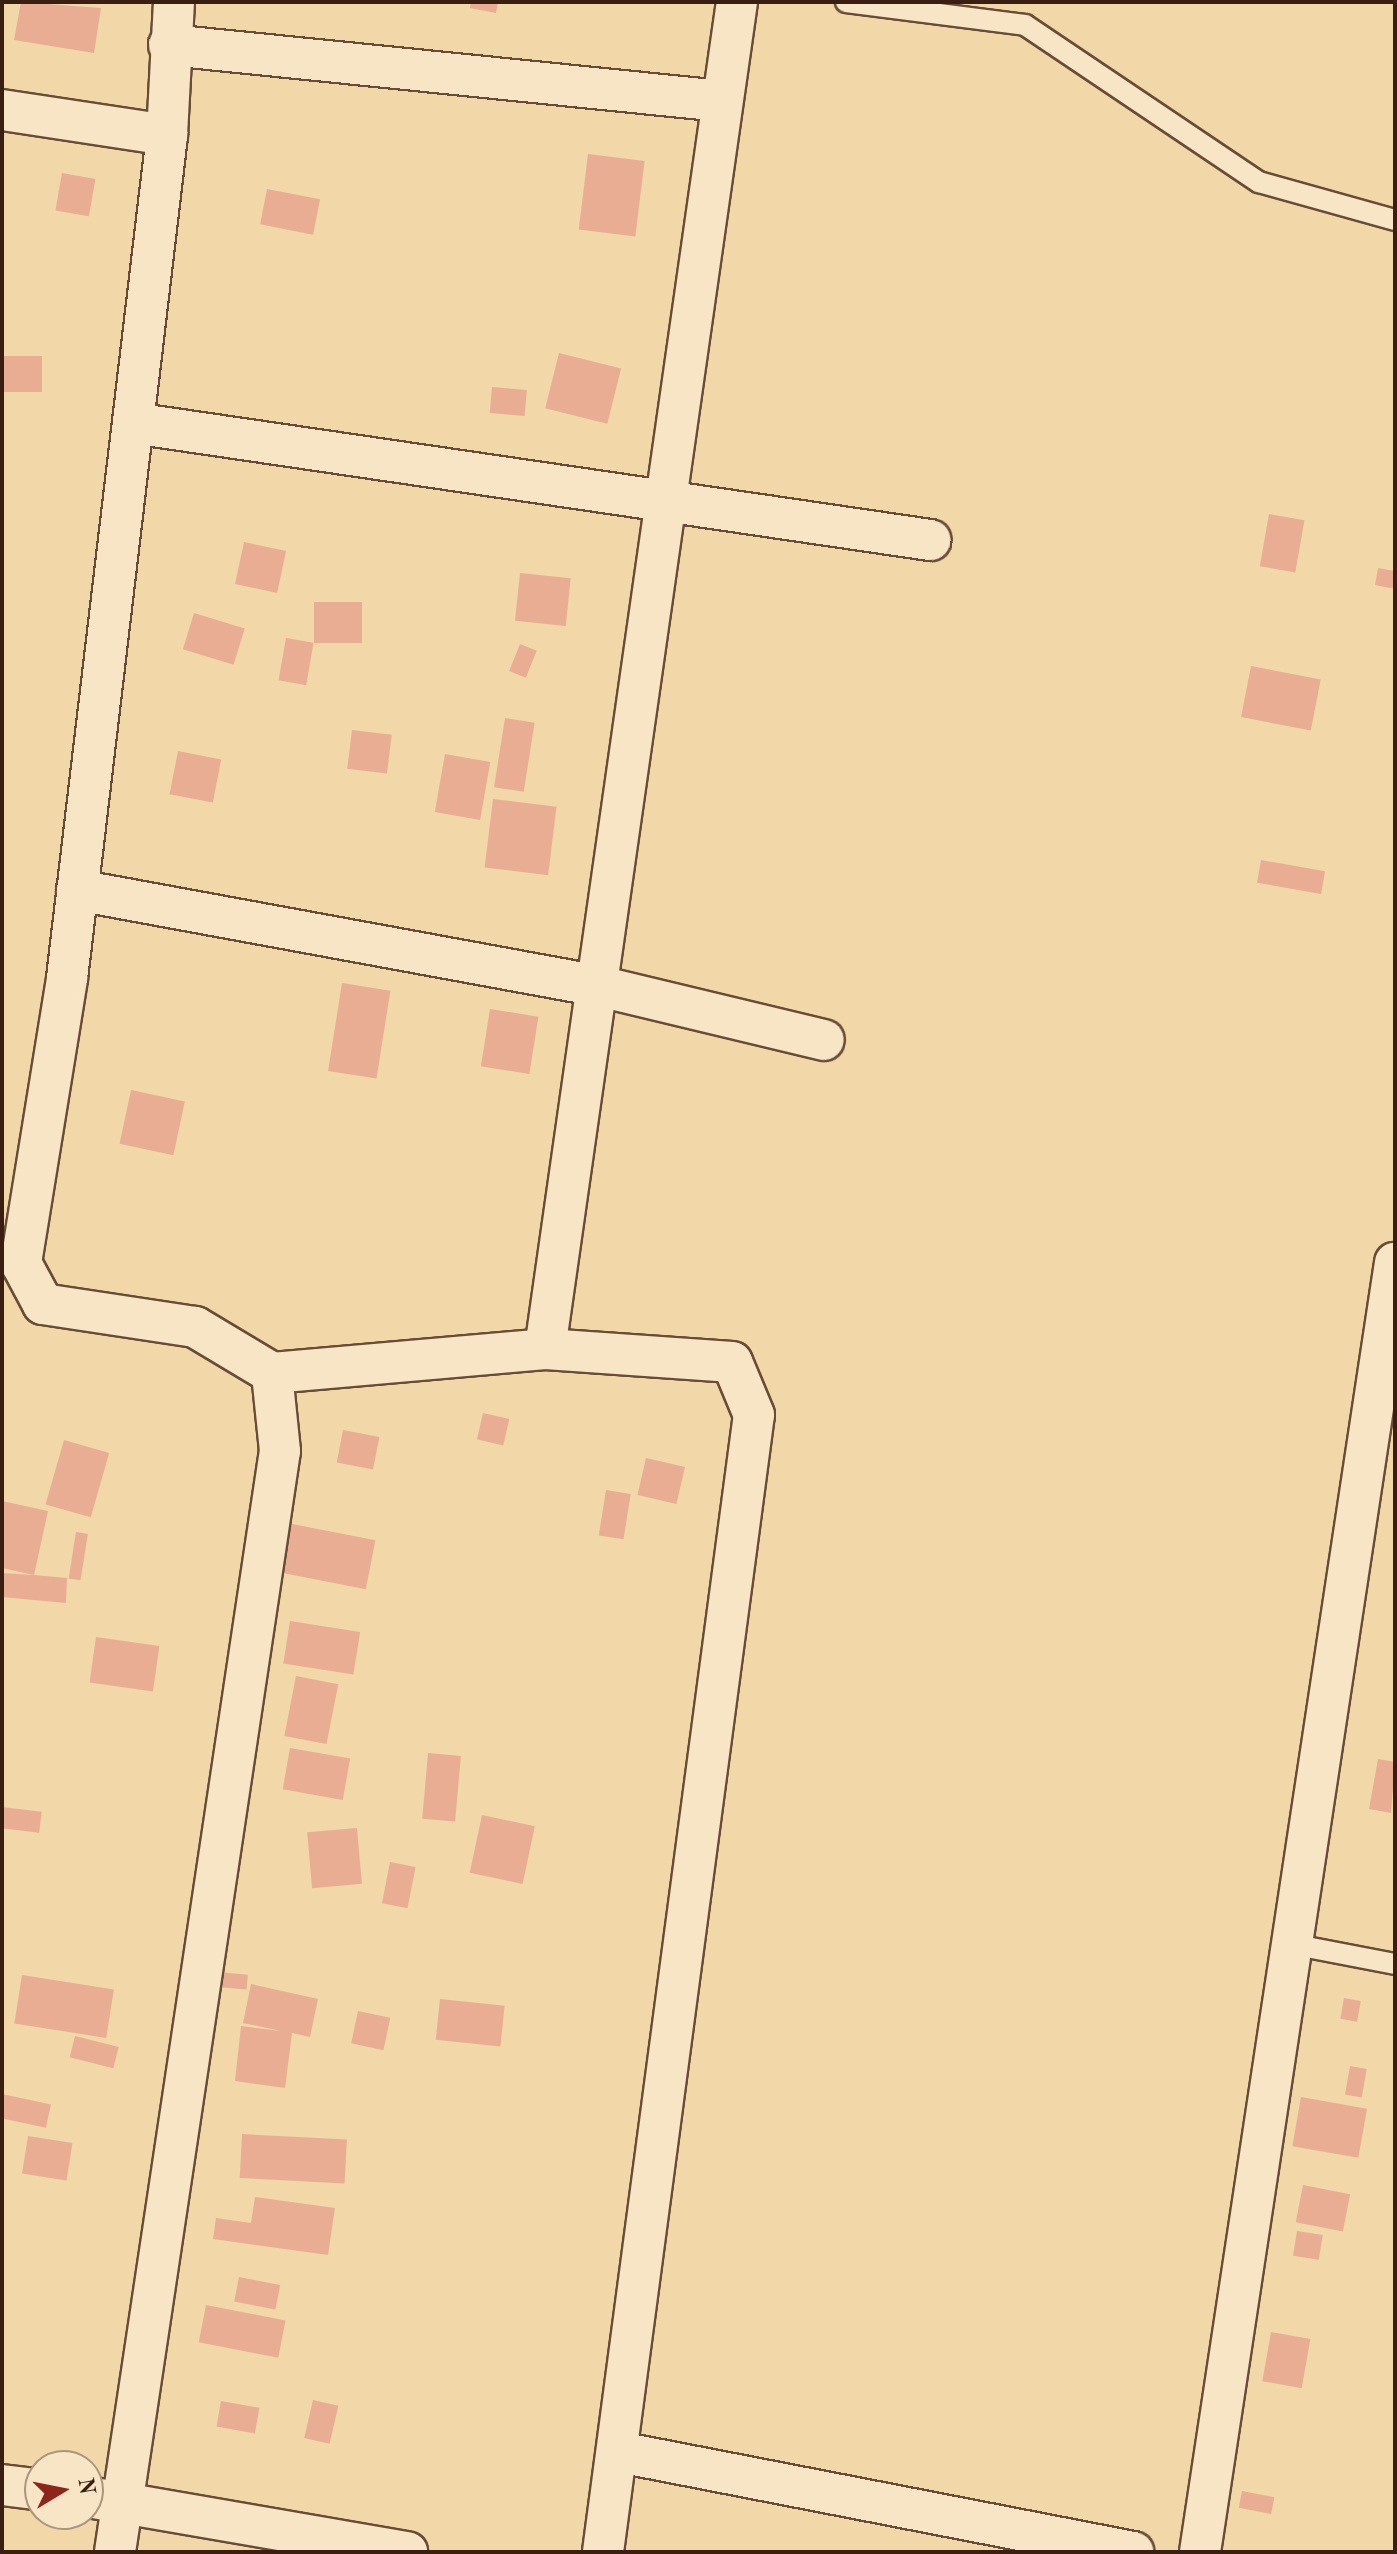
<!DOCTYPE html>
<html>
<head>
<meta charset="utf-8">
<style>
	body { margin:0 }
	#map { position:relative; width:1397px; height:2554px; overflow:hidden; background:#f2d7a8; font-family:"Old Standard TT",serif }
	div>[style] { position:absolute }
	.building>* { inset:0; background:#e9ad94; transform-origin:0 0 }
	.roads { filter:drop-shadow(2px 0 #684c37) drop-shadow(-2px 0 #684c37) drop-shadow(0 2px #684c37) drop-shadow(0 -2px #684c37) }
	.lane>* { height:20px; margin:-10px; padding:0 10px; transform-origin:10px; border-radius:10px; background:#f7e5c6 }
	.street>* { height:40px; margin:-20px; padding:0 20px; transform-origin:20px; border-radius:20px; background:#f7e5c6 }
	span { translate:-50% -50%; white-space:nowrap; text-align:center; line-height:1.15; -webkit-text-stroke:7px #f7e5c6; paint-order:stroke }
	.frame { position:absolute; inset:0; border:4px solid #3a1e11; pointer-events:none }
	.north { position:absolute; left:24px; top:2450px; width:80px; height:80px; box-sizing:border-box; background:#f7e5c6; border:2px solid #ab957e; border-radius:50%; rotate:80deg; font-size:22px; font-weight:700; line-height:32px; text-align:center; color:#3a1e11 }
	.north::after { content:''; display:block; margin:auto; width:28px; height:36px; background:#8f2418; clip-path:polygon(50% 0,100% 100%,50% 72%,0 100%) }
</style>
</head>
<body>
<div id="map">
	<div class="building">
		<i style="clip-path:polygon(21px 2px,101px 8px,94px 53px,14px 40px)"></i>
		<i style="clip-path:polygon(471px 2px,498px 2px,496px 13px,470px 8px)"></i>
		<i style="left:588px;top:154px;width:57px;height:76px;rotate:7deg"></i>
		<i style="left:62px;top:173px;width:34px;height:38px;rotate:10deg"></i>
		<i style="left:267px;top:189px;width:54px;height:36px;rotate:11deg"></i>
		<i style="left:559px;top:353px;width:64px;height:57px;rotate:14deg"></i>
		<i style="left:2px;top:356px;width:40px;height:36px"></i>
		<i style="left:492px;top:387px;width:35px;height:26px;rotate:5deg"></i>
		<i style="left:1269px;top:514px;width:36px;height:53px;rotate:10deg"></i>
		<i style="left:244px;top:542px;width:43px;height:43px;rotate:12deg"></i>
		<i style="clip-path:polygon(1378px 568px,1395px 571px,1395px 589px,1375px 585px)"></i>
		<i style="left:520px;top:573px;width:51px;height:48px;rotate:6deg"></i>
		<i style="left:362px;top:602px;width:41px;height:48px;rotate:90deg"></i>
		<i style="left:194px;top:613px;width:53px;height:38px;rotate:17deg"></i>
		<i style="left:286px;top:638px;width:28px;height:43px;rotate:10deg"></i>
		<i style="left:520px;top:644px;width:18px;height:29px;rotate:22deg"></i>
		<i style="left:1251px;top:666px;width:71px;height:52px;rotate:11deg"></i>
		<i style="left:505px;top:718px;width:30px;height:70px;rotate:9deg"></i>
		<i style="left:352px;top:730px;width:40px;height:39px;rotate:7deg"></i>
		<i style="left:178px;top:751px;width:44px;height:44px;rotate:11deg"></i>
		<i style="left:445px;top:754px;width:46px;height:59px;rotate:10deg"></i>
		<i style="left:493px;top:799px;width:64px;height:69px;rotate:7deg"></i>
		<i style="left:1261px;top:860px;width:65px;height:23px;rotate:10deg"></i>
		<i style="left:342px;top:983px;width:49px;height:89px;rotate:9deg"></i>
		<i style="left:490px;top:1009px;width:49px;height:58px;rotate:9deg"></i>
		<i style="left:131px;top:1090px;width:55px;height:55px;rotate:12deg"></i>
		<i style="left:483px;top:1413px;width:27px;height:27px;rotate:13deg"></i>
		<i style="left:343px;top:1430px;width:37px;height:33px;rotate:11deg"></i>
		<i style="left:64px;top:1440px;width:47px;height:67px;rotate:16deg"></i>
		<i style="left:646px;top:1458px;width:40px;height:38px;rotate:13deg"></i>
		<i style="left:606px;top:1490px;width:25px;height:46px;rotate:9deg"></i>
		<i style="clip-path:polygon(2px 1501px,48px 1511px,34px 1575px,67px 1578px,66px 1603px,2px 1597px,2px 1573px,34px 1575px,2px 1568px)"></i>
		<i style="left:287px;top:1523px;width:90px;height:50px;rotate:11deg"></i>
		<i style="left:76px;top:1532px;width:12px;height:47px;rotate:9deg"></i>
		<i style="left:290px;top:1621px;width:71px;height:43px;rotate:9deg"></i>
		<i style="left:96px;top:1637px;width:64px;height:46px;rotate:8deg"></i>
		<i style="left:296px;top:1676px;width:43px;height:61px;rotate:11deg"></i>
		<i style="left:290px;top:1748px;width:61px;height:42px;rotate:10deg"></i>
		<i style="left:428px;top:1753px;width:33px;height:66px;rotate:5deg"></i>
		<i style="clip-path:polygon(1378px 1759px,1395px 1762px,1391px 1813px,1369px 1809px)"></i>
		<i style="left:2px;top:1807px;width:40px;height:21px;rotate:7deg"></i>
		<i style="left:482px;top:1815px;width:54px;height:59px;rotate:12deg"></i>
		<i style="left:357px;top:1828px;width:56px;height:50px;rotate:85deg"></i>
		<i style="left:390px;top:1862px;width:26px;height:42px;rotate:11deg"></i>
		<i style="left:206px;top:1971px;width:42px;height:15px;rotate:5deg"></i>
		<i style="left:22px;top:1975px;width:93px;height:49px;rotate:9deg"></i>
		<i style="clip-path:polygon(251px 1984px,318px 1999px,310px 2037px,292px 2033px,285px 2088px,235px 2081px,241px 2026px,281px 2031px,243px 2023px)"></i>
		<i style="left:1344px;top:1998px;width:17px;height:21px;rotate:10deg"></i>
		<i style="left:440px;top:1999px;width:65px;height:41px;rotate:6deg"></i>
		<i style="left:358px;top:2011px;width:33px;height:33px;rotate:12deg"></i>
		<i style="left:75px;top:2036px;width:45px;height:22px;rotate:14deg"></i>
		<i style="left:1350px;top:2066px;width:17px;height:29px;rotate:10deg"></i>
		<i style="left:2px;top:2094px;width:50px;height:24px;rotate:12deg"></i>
		<i style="left:1301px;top:2097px;width:67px;height:50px;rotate:10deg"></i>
		<i style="left:242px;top:2134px;width:105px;height:44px;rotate:3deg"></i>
		<i style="left:28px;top:2136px;width:45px;height:38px;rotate:9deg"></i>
		<i style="left:1303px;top:2185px;width:48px;height:38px;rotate:11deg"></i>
		<i style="clip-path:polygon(255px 2197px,335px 2208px,328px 2255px,213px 2239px,216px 2218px,251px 2223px)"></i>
		<i style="left:1297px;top:2231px;width:26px;height:25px;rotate:9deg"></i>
		<i style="left:239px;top:2277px;width:42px;height:25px;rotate:11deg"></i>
		<i style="left:206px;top:2305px;width:81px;height:38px;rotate:11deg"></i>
		<i style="left:1271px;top:2332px;width:40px;height:50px;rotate:10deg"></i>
		<i style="left:313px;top:2400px;width:26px;height:39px;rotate:13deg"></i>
		<i style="left:221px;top:2401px;width:39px;height:26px;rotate:10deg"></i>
		<i style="left:1242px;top:2491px;width:33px;height:17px;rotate:11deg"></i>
	</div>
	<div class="roads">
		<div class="lane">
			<i style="left:846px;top:2px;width:180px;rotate:7.3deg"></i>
			<i style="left:1025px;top:25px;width:282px;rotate:33.9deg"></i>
			<i style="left:1259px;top:182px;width:141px;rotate:15.6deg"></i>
			<i style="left:1291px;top:1944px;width:106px;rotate:10.9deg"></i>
		</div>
		<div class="street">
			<i style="left:169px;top:45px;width:555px;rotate:5.79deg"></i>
			<i style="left:2px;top:110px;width:167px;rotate:8.6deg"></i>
			<i style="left:133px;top:423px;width:806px;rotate:8.35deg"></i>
			<i style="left:77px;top:890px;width:531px;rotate:10.42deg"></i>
			<i style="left:599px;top:986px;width:231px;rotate:13.5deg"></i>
			<i style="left:272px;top:1373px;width:274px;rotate:-5deg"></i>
			<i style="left:619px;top:2452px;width:524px;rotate:11.01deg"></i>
			<i style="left:2px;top:2485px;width:38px;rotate:7deg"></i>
			<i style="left:88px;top:2497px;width:324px;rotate:9.8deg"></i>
			<i style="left:115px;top:2552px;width:1113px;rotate:-81.48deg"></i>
			<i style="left:280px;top:1451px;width:78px;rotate:-95.9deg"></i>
			<i style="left:272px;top:1373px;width:90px;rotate:-149.1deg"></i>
			<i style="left:195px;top:1327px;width:154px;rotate:-171.4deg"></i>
			<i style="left:43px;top:1304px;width:47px;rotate:-118.2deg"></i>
			<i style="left:21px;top:1263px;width:289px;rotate:-80.8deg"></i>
			<i style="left:67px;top:978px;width:849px;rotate:-83.23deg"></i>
			<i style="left:167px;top:135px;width:133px;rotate:-87deg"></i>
			<i style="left:603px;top:2552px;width:1147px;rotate:-82.44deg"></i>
			<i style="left:754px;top:1415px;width:57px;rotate:-112.5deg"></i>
			<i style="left:732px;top:1362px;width:187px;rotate:-176deg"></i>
			<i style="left:545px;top:1349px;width:1361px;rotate:-81.89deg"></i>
			<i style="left:1200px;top:2552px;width:1304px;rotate:-81.4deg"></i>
		</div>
	</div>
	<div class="frame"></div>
	<div class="north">N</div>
</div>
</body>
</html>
